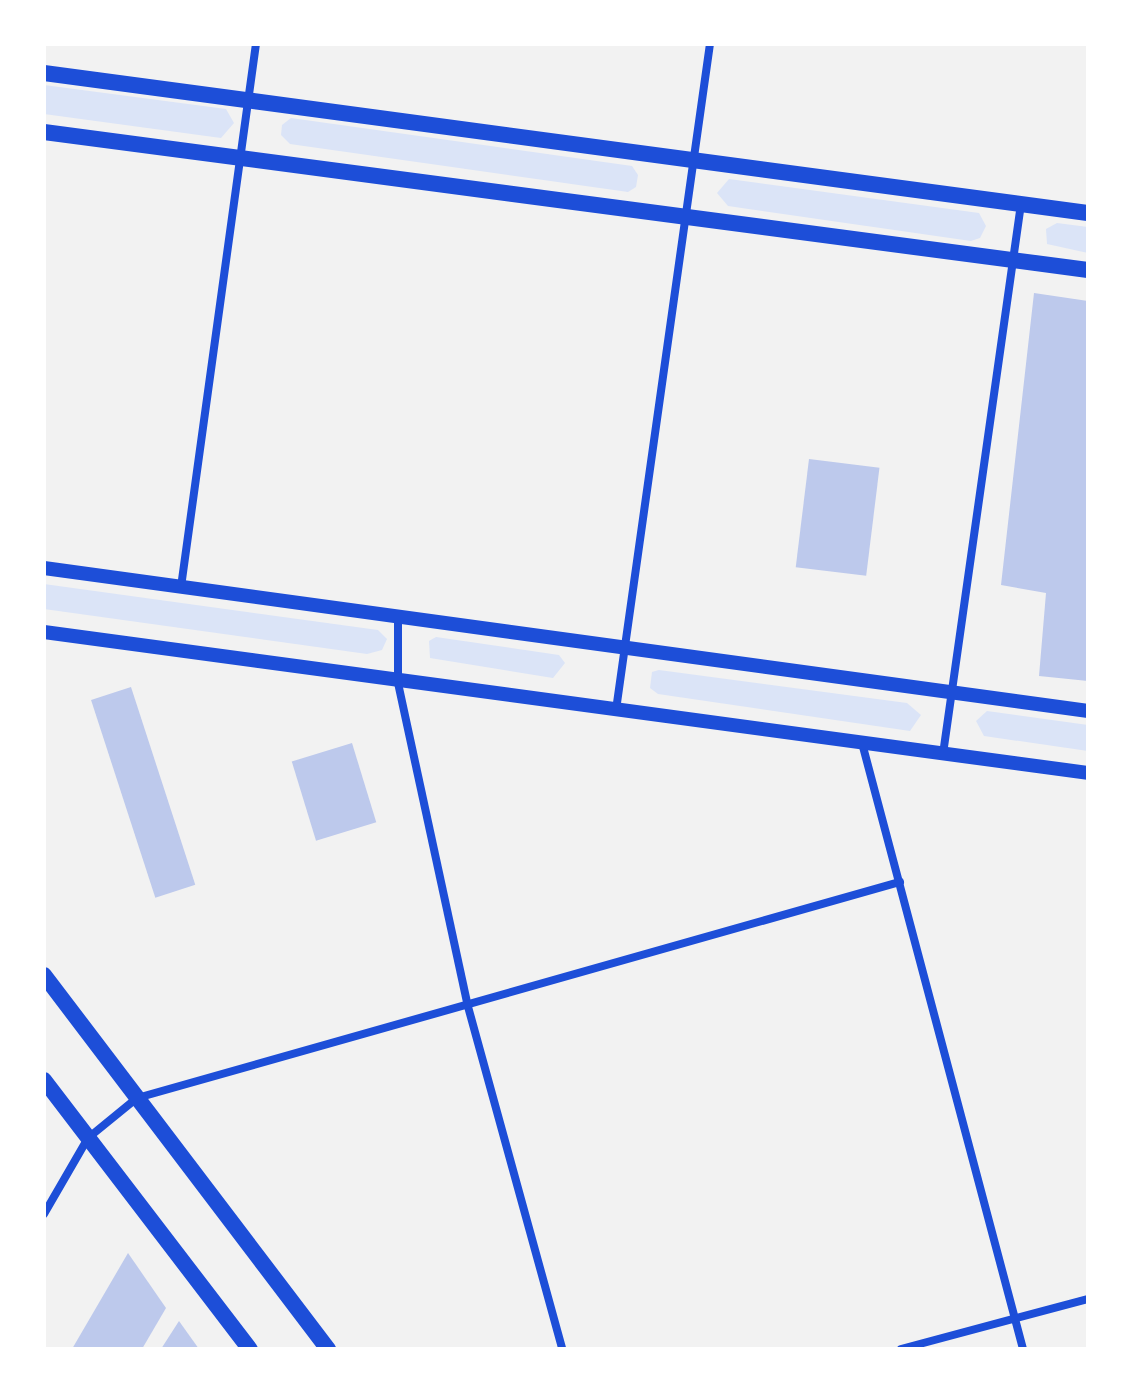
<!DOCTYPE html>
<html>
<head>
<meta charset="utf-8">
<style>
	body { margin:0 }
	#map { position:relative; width:1132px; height:1393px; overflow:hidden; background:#f2f2f2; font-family:Inter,sans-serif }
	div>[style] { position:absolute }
	.green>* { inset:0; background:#dbe4f7 }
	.building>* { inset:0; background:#bdc9ec; transform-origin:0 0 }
	.minor>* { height:8px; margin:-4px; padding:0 4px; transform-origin:4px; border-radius:4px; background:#1d4ed8 }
	.tertiary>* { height:14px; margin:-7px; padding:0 7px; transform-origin:7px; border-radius:7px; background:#1d4ed8 }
	.secondary>* { height:16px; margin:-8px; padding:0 8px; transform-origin:8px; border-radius:8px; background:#1d4ed8 }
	span { translate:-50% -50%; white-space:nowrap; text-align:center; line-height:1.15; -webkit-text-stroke:6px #fff; paint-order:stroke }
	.frame { position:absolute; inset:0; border:46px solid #fff; pointer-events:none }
</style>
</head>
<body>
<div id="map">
	<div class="green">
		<i style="clip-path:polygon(44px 85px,226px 109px,234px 123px,221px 138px,44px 114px)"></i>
		<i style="clip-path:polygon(291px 118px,632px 166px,638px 175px,636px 187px,628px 192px,290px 144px,281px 135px,282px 125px)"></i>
		<i style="clip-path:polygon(729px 179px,979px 213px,986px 226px,980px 238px,971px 241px,728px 206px,717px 193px)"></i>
		<i style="clip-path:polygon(1057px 223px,1088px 227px,1088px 253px,1047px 244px,1046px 229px)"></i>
		<i style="clip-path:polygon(44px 584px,378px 630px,387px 639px,382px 650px,367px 654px,44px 609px)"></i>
		<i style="clip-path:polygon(436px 637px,559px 655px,565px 663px,553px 678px,430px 658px,429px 641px)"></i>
		<i style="clip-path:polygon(659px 670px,907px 703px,921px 715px,910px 731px,658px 694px,650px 688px,652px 672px)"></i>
		<i style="clip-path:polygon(987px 711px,1088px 725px,1088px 751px,984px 736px,976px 721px)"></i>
	</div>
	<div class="building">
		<i style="clip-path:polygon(1034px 293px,1088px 301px,1088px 681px,1039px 676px,1046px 593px,1001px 585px)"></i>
		<i style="left:809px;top:459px;width:71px;height:109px;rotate:7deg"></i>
		<i style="left:131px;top:687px;width:208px;height:42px;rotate:72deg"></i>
		<i style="left:352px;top:743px;width:83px;height:63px;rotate:73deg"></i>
		<i style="clip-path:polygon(128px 1253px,166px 1308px,142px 1349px,72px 1349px)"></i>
		<i style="clip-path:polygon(179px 1321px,199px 1349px,161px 1349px)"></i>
	</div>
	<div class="minor">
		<i style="left:181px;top:587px;width:548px;rotate:-82.14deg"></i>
		<i style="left:398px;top:617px;width:66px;rotate:90deg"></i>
		<i style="left:398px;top:683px;width:327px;rotate:77.8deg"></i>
		<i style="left:467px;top:1003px;width:359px;rotate:74.6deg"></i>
		<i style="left:616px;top:710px;width:673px;rotate:-81.97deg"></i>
		<i style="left:862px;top:743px;width:627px;rotate:75.12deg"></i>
		<i style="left:943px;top:754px;width:556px;rotate:-81.93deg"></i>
		<i style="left:44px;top:1214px;width:88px;rotate:-59.9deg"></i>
		<i style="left:88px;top:1138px;width:63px;rotate:-39.2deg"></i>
		<i style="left:137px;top:1098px;width:793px;rotate:-15.81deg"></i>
		<i style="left:901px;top:1349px;width:194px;rotate:-15deg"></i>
	</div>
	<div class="tertiary">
		<i style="left:44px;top:568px;width:1054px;rotate:7.8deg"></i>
		<i style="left:44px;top:632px;width:1053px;rotate:7.69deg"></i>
	</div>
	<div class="secondary">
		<i style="left:44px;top:73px;width:1053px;rotate:7.64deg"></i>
		<i style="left:44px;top:132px;width:1053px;rotate:7.53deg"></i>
		<i style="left:44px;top:975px;width:470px;rotate:52.8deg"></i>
		<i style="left:44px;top:1080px;width:339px;rotate:52.6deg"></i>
	</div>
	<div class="frame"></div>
</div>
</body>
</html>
